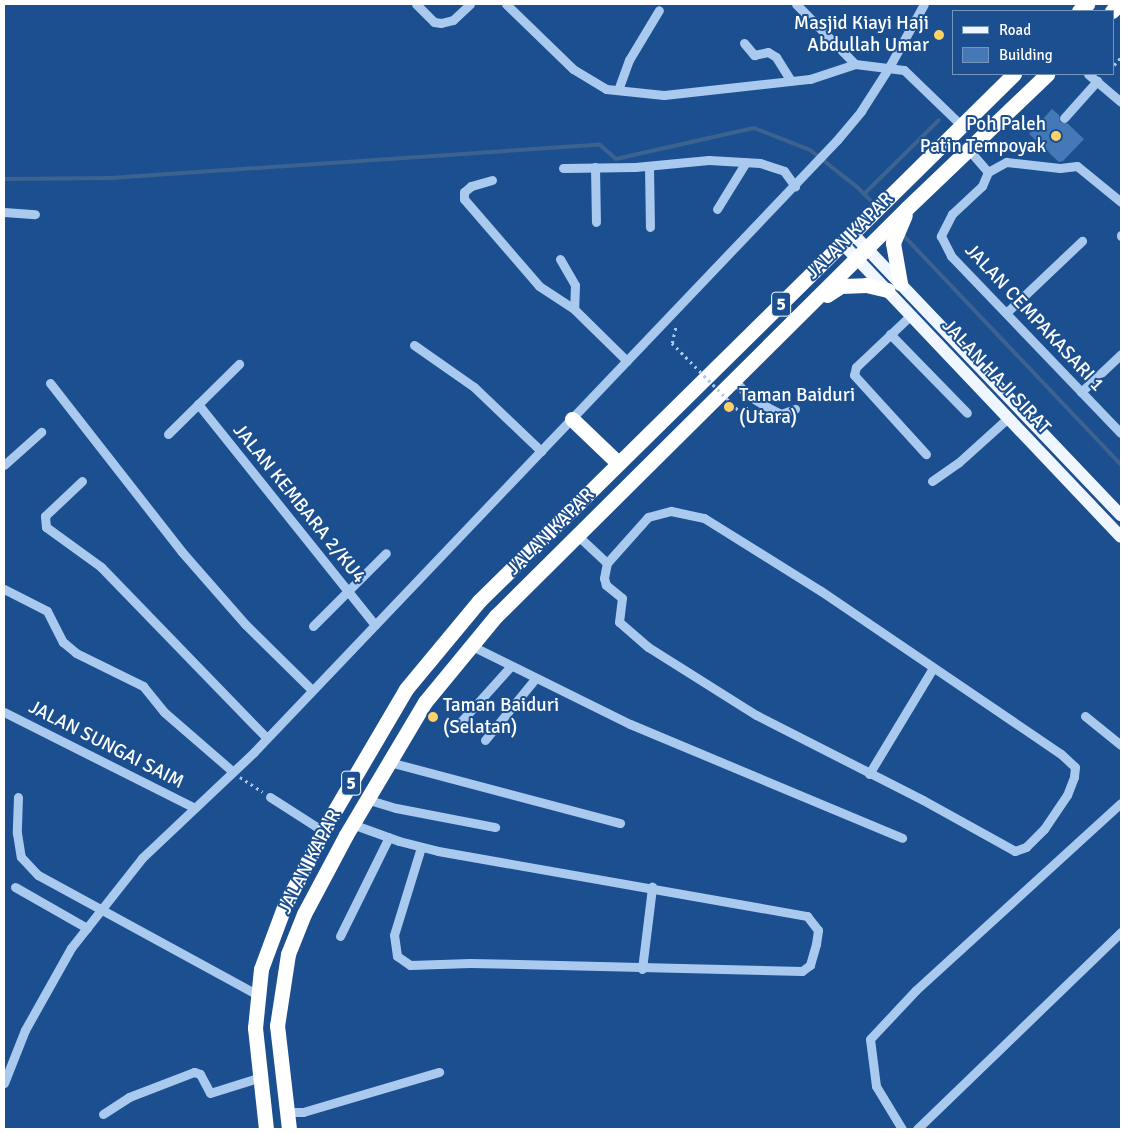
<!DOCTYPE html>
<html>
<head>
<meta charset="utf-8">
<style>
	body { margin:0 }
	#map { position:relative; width:1125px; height:1133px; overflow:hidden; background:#1b4f8f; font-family:Signika,sans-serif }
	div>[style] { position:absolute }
	.stream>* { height:4px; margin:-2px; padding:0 2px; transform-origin:2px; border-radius:2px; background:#3c6290 }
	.building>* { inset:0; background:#4478b7 }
	.path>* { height:2.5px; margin-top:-1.25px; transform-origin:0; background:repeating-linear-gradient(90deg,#a9c9ee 0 2.5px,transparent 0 6.5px) }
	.minor>* { height:9px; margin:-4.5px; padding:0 4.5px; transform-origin:4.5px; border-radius:4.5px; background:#a9c9ee }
	.major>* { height:12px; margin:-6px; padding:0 6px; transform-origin:6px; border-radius:6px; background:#f0f6ff }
	.highway>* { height:15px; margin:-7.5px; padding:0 7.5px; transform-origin:7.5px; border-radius:7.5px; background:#fff }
	.path-bridge>* { height:2.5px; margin-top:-1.25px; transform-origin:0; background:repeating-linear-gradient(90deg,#a9c9ee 0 2.5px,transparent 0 6.5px) }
	.dots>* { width:14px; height:14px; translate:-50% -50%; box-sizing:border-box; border:2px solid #1b4f8f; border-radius:50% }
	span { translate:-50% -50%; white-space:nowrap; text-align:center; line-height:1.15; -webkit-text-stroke:4px #1b4f8f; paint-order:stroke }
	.shield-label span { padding:1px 4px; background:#1b4f8f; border:1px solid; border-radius:4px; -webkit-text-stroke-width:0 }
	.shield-label { font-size:18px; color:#fff; font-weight:700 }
	.poi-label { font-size:19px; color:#fff }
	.right { translate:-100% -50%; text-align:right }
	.left { translate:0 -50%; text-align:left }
	.street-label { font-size:19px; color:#fff }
	.frame { position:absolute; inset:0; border:5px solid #fff; pointer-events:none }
	.legend { position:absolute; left:952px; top:10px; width:162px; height:65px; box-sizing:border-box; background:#1b4f8f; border:1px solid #7695bc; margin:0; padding:6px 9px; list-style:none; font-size:15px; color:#fff }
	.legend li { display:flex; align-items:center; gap:10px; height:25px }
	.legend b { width:25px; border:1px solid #7695bc }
</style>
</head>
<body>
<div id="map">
	<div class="stream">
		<i style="left:4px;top:179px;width:106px;rotate:-0.5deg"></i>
		<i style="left:110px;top:178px;width:491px;rotate:-3.9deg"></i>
		<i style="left:600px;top:145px;width:21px;rotate:41deg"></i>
		<i style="left:616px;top:159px;width:141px;rotate:-12.7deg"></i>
		<i style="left:754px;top:128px;width:60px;rotate:21.4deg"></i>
		<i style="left:810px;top:150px;width:60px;rotate:38.2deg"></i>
		<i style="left:857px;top:187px;width:25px;rotate:45deg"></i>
		<i style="left:864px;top:194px;width:105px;rotate:-44.6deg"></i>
		<i style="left:902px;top:234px;width:318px;rotate:46.5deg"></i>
	</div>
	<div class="building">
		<i style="clip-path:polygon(1052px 109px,1059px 115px,1060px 122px,1067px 123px,1084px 139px,1063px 161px,1059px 162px,1029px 134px)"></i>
	</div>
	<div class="path">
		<i style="left:1114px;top:65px;width:11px;rotate:-49deg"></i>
		<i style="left:672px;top:343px;width:18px;rotate:-77deg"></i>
		<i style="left:742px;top:414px;width:11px;rotate:-45deg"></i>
		<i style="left:240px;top:777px;width:27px;rotate:33deg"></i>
	</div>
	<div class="minor">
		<i style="left:416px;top:4px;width:25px;rotate:45deg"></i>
		<i style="left:434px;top:22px;width:7px;rotate:8deg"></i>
		<i style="left:441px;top:23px;width:12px;rotate:-14deg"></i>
		<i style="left:453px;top:20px;width:23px;rotate:-43deg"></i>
		<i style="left:506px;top:4px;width:93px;rotate:44.1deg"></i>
		<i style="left:573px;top:69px;width:39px;rotate:31deg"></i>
		<i style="left:606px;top:89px;width:58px;rotate:5.9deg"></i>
		<i style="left:664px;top:95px;width:147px;rotate:-6.3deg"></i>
		<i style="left:810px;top:79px;width:47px;rotate:-18.4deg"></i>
		<i style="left:855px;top:64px;width:49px;rotate:7deg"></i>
		<i style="left:904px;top:70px;width:79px;rotate:44deg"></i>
		<i style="left:796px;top:4px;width:84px;rotate:45.5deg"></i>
		<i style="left:744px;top:43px;width:16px;rotate:50deg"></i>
		<i style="left:754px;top:55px;width:14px;rotate:-12deg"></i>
		<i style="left:768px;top:52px;width:9px;rotate:32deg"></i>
		<i style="left:776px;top:57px;width:28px;rotate:58deg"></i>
		<i style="left:1088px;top:74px;width:43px;rotate:40.3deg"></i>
		<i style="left:618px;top:90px;width:32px;rotate:-70deg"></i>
		<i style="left:629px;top:60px;width:58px;rotate:-59deg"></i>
		<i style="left:1064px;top:118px;width:50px;rotate:-48.3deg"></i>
		<i style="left:968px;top:149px;width:30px;rotate:49deg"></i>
		<i style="left:988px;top:172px;width:15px;rotate:113deg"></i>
		<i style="left:982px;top:186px;width:41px;rotate:137deg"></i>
		<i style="left:952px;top:214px;width:25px;rotate:117deg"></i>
		<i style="left:941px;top:236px;width:22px;rotate:63deg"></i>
		<i style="left:951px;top:256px;width:245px;rotate:46.2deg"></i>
		<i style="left:649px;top:166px;width:61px;rotate:89.1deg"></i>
		<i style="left:595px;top:167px;width:55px;rotate:89deg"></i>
		<i style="left:563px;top:168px;width:72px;rotate:-0.8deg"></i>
		<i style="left:635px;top:167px;width:74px;rotate:-5.4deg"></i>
		<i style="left:709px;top:160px;width:51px;rotate:3.4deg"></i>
		<i style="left:760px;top:163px;width:25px;rotate:18deg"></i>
		<i style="left:784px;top:171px;width:19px;rotate:54deg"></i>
		<i style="left:988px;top:172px;width:21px;rotate:-29deg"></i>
		<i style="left:1006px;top:162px;width:54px;rotate:6.3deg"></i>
		<i style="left:1060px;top:168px;width:17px;rotate:-7deg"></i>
		<i style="left:1077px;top:166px;width:57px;rotate:39.3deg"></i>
		<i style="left:492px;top:180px;width:22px;rotate:164deg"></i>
		<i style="left:471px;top:186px;width:9px;rotate:139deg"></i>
		<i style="left:464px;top:192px;width:7px;rotate:90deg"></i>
		<i style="left:464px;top:199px;width:115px;rotate:49.2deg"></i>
		<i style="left:539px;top:286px;width:42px;rotate:33.3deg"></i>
		<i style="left:574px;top:309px;width:74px;rotate:44.5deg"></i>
		<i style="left:717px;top:209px;width:55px;rotate:-58.3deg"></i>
		<i style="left:4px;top:212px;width:31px;rotate:4deg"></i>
		<i style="left:1121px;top:236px;width:1px;rotate:-90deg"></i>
		<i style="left:560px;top:259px;width:30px;rotate:60deg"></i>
		<i style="left:575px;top:285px;width:24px;rotate:92deg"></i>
		<i style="left:1006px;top:313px;width:105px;rotate:-43.5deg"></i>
		<i style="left:911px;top:315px;width:76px;rotate:136.6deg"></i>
		<i style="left:856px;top:367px;width:8px;rotate:104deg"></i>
		<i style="left:854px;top:375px;width:107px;rotate:47.7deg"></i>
		<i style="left:890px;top:334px;width:110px;rotate:45.7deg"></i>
		<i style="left:414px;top:345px;width:73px;rotate:35deg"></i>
		<i style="left:474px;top:387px;width:93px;rotate:43.7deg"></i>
		<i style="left:734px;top:380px;width:22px;rotate:47deg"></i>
		<i style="left:749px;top:396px;width:26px;rotate:31deg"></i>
		<i style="left:771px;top:409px;width:11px;rotate:27deg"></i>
		<i style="left:781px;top:414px;width:15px;rotate:-20deg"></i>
		<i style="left:50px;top:383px;width:214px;rotate:52deg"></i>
		<i style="left:182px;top:552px;width:96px;rotate:48.8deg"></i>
		<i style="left:245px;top:624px;width:94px;rotate:44.6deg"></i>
		<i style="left:1081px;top:392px;width:55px;rotate:-43.5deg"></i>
		<i style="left:198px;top:404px;width:283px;rotate:51.3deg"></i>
		<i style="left:168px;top:434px;width:100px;rotate:-44.6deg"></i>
		<i style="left:4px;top:465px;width:50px;rotate:-41.7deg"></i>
		<i style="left:82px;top:481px;width:51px;rotate:136.6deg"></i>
		<i style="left:45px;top:516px;width:11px;rotate:85deg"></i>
		<i style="left:46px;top:527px;width:68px;rotate:36deg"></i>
		<i style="left:101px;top:567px;width:238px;rotate:45.9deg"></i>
		<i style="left:932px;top:481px;width:32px;rotate:-35deg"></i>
		<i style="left:958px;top:463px;width:67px;rotate:-42deg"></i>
		<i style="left:671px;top:511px;width:34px;rotate:12deg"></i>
		<i style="left:704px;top:518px;width:138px;rotate:32deg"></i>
		<i style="left:821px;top:591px;width:290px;rotate:34.2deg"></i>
		<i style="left:1061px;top:754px;width:19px;rotate:43deg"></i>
		<i style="left:1075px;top:767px;width:10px;rotate:96deg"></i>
		<i style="left:1074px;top:777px;width:19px;rotate:111deg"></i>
		<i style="left:1067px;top:795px;width:41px;rotate:124.1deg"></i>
		<i style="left:1044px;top:829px;width:25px;rotate:135deg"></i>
		<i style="left:1026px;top:847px;width:12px;rotate:160deg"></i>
		<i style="left:1015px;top:851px;width:105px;rotate:-151deg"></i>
		<i style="left:923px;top:800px;width:187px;rotate:-153deg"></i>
		<i style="left:756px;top:715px;width:128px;rotate:-147.8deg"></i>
		<i style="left:648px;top:647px;width:38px;rotate:-139deg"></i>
		<i style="left:619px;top:622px;width:24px;rotate:-83deg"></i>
		<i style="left:622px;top:598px;width:21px;rotate:-141deg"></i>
		<i style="left:606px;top:585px;width:7px;rotate:-106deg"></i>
		<i style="left:604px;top:578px;width:15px;rotate:-79deg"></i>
		<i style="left:607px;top:563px;width:62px;rotate:-48.3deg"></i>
		<i style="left:648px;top:517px;width:24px;rotate:-15deg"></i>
		<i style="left:577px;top:535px;width:41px;rotate:43deg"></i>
		<i style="left:4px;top:589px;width:48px;rotate:27.1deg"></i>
		<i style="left:47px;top:611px;width:35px;rotate:63deg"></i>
		<i style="left:63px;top:642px;width:17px;rotate:40deg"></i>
		<i style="left:76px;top:653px;width:75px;rotate:26.2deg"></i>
		<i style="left:143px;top:686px;width:33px;rotate:51deg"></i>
		<i style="left:164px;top:712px;width:90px;rotate:40.9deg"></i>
		<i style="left:313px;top:626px;width:103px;rotate:-45deg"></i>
		<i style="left:472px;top:646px;width:176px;rotate:26.3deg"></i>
		<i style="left:630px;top:724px;width:295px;rotate:22.7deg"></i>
		<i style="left:4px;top:712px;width:212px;rotate:26.7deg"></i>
		<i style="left:1085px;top:716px;width:46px;rotate:38.9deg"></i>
		<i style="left:457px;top:726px;width:79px;rotate:-48.1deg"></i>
		<i style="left:485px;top:740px;width:79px;rotate:-50.7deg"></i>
		<i style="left:389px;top:762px;width:239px;rotate:14.8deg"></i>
		<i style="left:869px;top:774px;width:124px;rotate:-58.9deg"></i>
		<i style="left:18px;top:797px;width:36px;rotate:92deg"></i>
		<i style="left:17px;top:833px;width:24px;rotate:81deg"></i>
		<i style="left:21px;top:857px;width:25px;rotate:47deg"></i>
		<i style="left:38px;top:875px;width:248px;rotate:28.6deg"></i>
		<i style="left:270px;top:797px;width:63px;rotate:32.7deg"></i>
		<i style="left:366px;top:799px;width:31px;rotate:17deg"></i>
		<i style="left:396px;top:808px;width:101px;rotate:10.9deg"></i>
		<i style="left:352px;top:824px;width:50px;rotate:19.9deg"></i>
		<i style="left:399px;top:841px;width:40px;rotate:14.4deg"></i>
		<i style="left:438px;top:851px;width:375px;rotate:10deg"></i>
		<i style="left:807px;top:916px;width:18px;rotate:52deg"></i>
		<i style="left:818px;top:930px;width:14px;rotate:98deg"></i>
		<i style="left:816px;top:944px;width:22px;rotate:106deg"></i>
		<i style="left:810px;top:965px;width:10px;rotate:143deg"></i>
		<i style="left:802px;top:971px;width:332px;rotate:-178.6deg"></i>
		<i style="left:470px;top:963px;width:60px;rotate:178.1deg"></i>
		<i style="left:410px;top:965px;width:16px;rotate:-145deg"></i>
		<i style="left:397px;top:956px;width:21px;rotate:-98deg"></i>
		<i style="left:394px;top:935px;width:92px;rotate:-72.9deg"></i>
		<i style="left:15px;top:887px;width:83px;rotate:29.7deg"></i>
		<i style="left:340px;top:936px;width:110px;rotate:-63.7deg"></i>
		<i style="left:642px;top:969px;width:83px;rotate:-83deg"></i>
		<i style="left:4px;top:1083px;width:57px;rotate:-68.4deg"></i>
		<i style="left:25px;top:1030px;width:94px;rotate:-60.7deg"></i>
		<i style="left:71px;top:948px;width:115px;rotate:-51.7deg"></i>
		<i style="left:142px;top:858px;width:154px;rotate:-43.4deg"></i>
		<i style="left:254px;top:752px;width:845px;rotate:-46.39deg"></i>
		<i style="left:837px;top:140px;width:38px;rotate:-50deg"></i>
		<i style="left:861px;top:111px;width:50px;rotate:-57.3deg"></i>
		<i style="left:888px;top:69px;width:74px;rotate:-61deg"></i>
		<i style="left:285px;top:1112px;width:18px"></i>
		<i style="left:303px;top:1112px;width:142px;rotate:-16.4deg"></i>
		<i style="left:103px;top:1114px;width:31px;rotate:-33deg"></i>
		<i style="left:129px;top:1097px;width:70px;rotate:-21deg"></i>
		<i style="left:194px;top:1072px;width:6px;rotate:18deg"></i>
		<i style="left:200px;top:1074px;width:21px;rotate:62deg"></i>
		<i style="left:210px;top:1093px;width:50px;rotate:-17.4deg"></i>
		<i style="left:902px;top:1129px;width:50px;rotate:-121.2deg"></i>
		<i style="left:876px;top:1086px;width:47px;rotate:-97.3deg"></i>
		<i style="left:870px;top:1039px;width:67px;rotate:-46.8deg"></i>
		<i style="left:916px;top:990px;width:277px;rotate:-42.4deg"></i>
		<i style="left:917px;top:1129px;width:284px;rotate:-44deg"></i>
	</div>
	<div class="major">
		<i style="left:852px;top:233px;width:390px;rotate:46.4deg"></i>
		<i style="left:842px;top:243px;width:405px;rotate:46.5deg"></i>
	</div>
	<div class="highway">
		<i style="left:1079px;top:11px;width:11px;rotate:-41deg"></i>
		<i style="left:1112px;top:11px;width:10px;rotate:-45deg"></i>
		<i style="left:900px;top:283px;width:41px;rotate:-99.9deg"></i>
		<i style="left:893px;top:243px;width:30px;rotate:-67deg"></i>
		<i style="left:827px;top:295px;width:17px;rotate:-33deg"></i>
		<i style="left:841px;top:286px;width:25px;rotate:-2deg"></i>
		<i style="left:866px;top:285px;width:22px;rotate:13deg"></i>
		<i style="left:572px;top:419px;width:64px;rotate:43.7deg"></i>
		<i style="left:266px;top:1129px;width:102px;rotate:-96.2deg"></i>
		<i style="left:255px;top:1028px;width:59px;rotate:-84.2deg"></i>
		<i style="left:261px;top:969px;width:66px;rotate:-69.6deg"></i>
		<i style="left:284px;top:907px;width:96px;rotate:-62.6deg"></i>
		<i style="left:328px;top:822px;width:154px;rotate:-59.6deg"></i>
		<i style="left:406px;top:689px;width:114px;rotate:-50.3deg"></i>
		<i style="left:479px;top:601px;width:751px;rotate:-44.57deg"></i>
		<i style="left:289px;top:1129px;width:104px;rotate:-96.6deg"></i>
		<i style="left:277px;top:1026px;width:73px;rotate:-81.3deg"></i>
		<i style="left:288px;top:954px;width:43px;rotate:-68.2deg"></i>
		<i style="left:304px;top:914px;width:89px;rotate:-62deg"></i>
		<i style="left:346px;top:835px;width:155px;rotate:-59.3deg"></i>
		<i style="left:425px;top:702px;width:112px;rotate:-50.5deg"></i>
		<i style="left:496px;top:616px;width:579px;rotate:-44.79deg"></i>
		<i style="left:907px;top:208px;width:194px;rotate:-43.7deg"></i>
	</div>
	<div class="path-bridge">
		<i style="left:672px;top:343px;width:100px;rotate:45.4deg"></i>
	</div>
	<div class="dots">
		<i style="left:939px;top:35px;background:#ffd166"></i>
		<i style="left:1056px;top:136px;background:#ffd166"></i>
		<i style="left:729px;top:407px;background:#ffd166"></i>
		<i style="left:433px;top:717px;background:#ffd166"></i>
	</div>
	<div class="shield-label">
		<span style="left:781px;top:304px">5</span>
		<span style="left:351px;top:783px">5</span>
	</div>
	<div class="poi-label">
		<span class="right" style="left:929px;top:35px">Masjid Kiayi Haji<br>Abdullah Umar</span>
		<span class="right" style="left:1046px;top:136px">Poh Paleh<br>Patin Tempoyak</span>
		<span class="left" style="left:739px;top:407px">Taman Baiduri<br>(Utara)</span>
		<span class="left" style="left:443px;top:717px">Taman Baiduri<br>(Selatan)</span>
	</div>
	<div class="street-label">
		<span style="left:850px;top:236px;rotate:-45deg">JALAN KAPAR</span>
		<span style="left:1034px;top:318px;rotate:47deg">JALAN CEMPAKASARI 1</span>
		<span style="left:996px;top:377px;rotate:47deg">JALAN HAJI SIRAT</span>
		<span style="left:299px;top:504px;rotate:51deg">JALAN KEMBARA 2/KU4</span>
		<span style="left:551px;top:532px;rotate:-45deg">JALAN KAPAR</span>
		<span style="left:106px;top:745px;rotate:27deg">JALAN SUNGAI SAIM</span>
		<span style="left:310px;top:862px;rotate:-63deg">JALAN KAPAR</span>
	</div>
	<div class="frame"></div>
	<ul class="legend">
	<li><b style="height:6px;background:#f0f6ff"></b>Road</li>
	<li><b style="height:14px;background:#4478b7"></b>Building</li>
	</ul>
</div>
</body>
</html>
